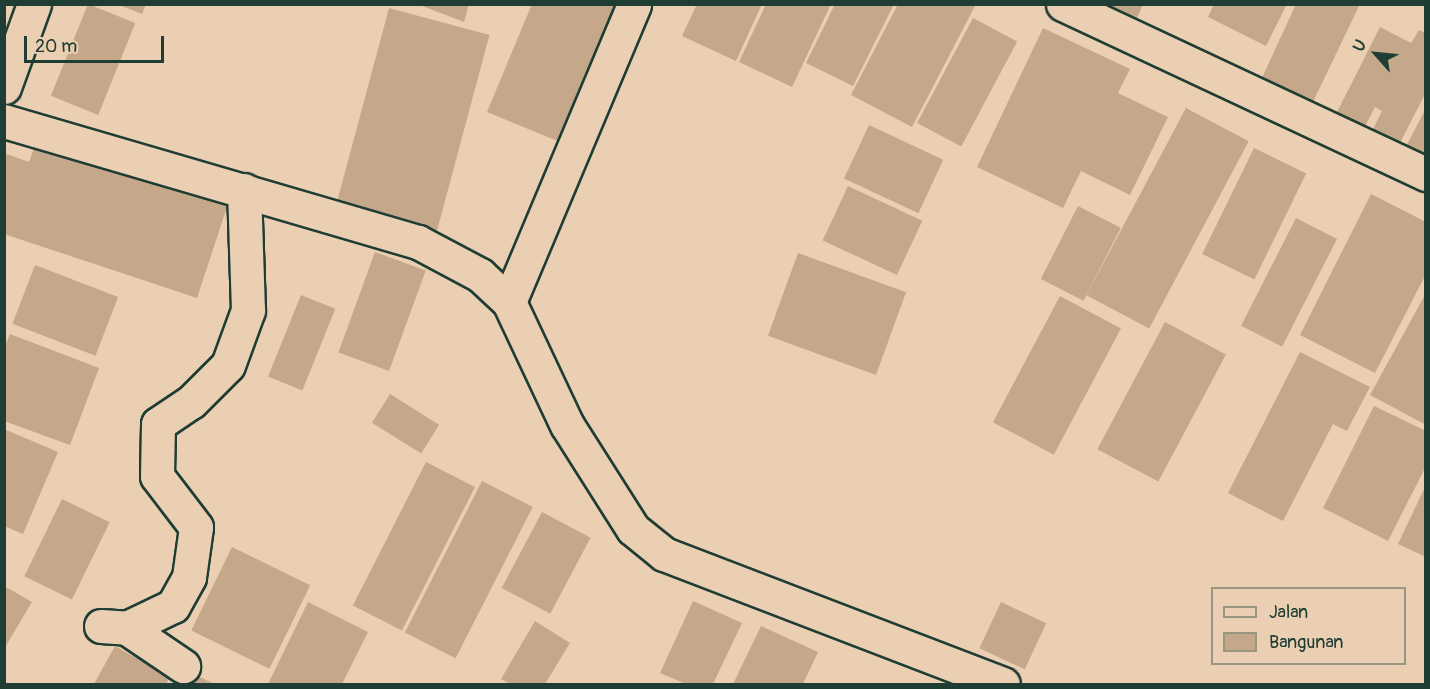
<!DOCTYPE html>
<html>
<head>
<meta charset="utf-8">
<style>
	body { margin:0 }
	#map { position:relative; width:1430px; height:689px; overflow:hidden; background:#ebcfb2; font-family:Pangolin,sans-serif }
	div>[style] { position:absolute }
	.building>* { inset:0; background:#c5a889; transform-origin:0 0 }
	.roads { filter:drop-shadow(2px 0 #1f3d34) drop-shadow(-2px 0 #1f3d34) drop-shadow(0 2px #1f3d34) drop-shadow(0 -2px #1f3d34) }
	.minor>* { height:33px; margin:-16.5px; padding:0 16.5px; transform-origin:16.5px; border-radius:16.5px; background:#ebcfb2 }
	span { translate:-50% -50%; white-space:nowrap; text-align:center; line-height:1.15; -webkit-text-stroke:4.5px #ebcfb2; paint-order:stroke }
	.frame { position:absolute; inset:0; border:6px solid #1f3d34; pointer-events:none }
	.legend { position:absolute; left:1211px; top:587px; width:195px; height:78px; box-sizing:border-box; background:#ebcfb2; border:2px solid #999580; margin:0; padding:8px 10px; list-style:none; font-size:18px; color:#1f3d34 }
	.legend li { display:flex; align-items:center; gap:12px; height:30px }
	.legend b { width:30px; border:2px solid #999580 }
	.north { position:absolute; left:1346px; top:24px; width:60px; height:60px; -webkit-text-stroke:4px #ebcfb2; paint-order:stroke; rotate:297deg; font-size:16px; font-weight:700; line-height:24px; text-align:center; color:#1f3d34 }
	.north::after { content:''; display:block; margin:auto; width:21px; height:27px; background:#1f3d34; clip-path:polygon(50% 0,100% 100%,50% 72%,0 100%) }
	.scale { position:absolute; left:24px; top:36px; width:140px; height:27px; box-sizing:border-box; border:3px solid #1f3d34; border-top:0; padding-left:8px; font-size:18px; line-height:21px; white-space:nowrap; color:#1f3d34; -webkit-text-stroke:4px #ebcfb2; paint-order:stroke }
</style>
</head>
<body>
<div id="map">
	<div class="building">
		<i style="left:88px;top:4px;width:51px;height:99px;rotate:22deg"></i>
		<i style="clip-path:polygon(117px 4px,146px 4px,142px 14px)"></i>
		<i style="clip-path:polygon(417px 4px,469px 4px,464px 22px)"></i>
		<i style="clip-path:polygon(532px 4px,617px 4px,560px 142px,487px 112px)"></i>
		<i style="clip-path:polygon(697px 4px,762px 4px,736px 61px,682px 36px)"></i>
		<i style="clip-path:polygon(766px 4px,831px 4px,792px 87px,739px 62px)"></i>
		<i style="clip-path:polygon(835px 4px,894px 4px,853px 86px,806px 63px)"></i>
		<i style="clip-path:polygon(898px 4px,976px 4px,912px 127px,851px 95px)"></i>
		<i style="clip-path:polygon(1096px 4px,1143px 4px,1135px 23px)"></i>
		<i style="clip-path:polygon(1214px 4px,1287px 4px,1266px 46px,1208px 17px)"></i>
		<i style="clip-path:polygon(1296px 4px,1360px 4px,1312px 104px,1261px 80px)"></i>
		<i style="left:389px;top:8px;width:104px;height:206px;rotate:15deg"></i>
		<i style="left:973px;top:18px;width:50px;height:119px;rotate:28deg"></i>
		<i style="clip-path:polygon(1380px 27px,1411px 43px,1419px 30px,1426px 33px,1426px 92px,1394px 155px,1367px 141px,1382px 111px,1375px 107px,1359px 138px,1331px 124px)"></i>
		<i style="clip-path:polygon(1043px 28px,1130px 69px,1118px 93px,1168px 117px,1130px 195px,1081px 171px,1063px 208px,977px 167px)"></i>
		<i style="left:1186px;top:108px;width:71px;height:212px;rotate:28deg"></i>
		<i style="clip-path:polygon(1426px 108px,1426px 173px,1399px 160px)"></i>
		<i style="left:869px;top:125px;width:82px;height:59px;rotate:25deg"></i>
		<i style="clip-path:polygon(37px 140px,228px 204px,197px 298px,4px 234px,4px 162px,7px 154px,29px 162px)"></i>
		<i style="left:1254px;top:148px;width:58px;height:118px;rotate:26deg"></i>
		<i style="left:848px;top:186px;width:82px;height:60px;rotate:25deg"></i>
		<i style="clip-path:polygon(1371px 194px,1426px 222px,1426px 274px,1375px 373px,1300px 335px)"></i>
		<i style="left:1078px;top:206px;width:48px;height:82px;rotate:27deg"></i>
		<i style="left:1296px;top:218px;width:46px;height:121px;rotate:27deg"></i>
		<i style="left:375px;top:252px;width:54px;height:107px;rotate:20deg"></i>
		<i style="left:798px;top:253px;width:115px;height:88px;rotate:20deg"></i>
		<i style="left:35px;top:265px;width:89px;height:63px;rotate:21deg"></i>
		<i style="clip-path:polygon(1426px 293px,1426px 425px,1370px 395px)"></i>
		<i style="left:301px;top:295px;width:37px;height:88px;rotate:22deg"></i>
		<i style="left:1060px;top:296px;width:69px;height:143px;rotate:28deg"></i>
		<i style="left:1165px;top:322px;width:69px;height:144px;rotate:28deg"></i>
		<i style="clip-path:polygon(10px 334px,99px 368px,70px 445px,4px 421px,4px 348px)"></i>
		<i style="clip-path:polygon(1300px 352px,1370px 387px,1347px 431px,1333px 424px,1283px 521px,1228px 493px)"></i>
		<i style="left:390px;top:394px;width:58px;height:34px;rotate:32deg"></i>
		<i style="clip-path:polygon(1374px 406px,1426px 431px,1426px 466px,1388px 541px,1323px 508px)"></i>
		<i style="clip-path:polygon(4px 429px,58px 452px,23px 534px,4px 526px)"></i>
		<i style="left:426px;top:462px;width:55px;height:161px;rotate:27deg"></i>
		<i style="left:482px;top:481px;width:57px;height:170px;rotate:27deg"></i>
		<i style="clip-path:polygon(1426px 485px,1426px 557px,1398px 544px)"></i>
		<i style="left:62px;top:499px;width:53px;height:86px;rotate:26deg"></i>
		<i style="left:542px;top:512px;width:55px;height:86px;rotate:28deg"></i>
		<i style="left:232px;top:547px;width:87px;height:93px;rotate:26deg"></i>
		<i style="clip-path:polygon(4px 586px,32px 602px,4px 649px)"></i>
		<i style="clip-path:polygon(693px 601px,742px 623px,713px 684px,686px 684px,660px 673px)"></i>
		<i style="clip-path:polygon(308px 602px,368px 632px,342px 684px,268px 684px)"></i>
		<i style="left:1001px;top:602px;width:50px;height:51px;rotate:25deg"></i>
		<i style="clip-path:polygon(535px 621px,570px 643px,545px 684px,511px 684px,501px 679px)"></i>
		<i style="clip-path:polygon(761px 626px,818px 652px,803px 684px,733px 684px)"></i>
		<i style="clip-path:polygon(115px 646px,170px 677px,166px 684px,94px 684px)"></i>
		<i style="clip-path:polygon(196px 675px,214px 684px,191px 684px)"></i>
	</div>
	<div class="roads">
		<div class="minor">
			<i style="left:1063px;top:4px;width:401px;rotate:25.1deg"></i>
			<i style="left:4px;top:87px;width:88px;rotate:-70.1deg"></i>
			<i style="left:4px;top:121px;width:431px;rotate:16.3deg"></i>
			<i style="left:418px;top:242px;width:70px;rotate:28deg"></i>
			<i style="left:480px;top:275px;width:40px;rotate:43deg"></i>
			<i style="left:509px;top:302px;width:136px;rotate:64.8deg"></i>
			<i style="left:567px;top:425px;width:123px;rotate:57.6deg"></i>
			<i style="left:633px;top:529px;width:40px;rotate:39deg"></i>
			<i style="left:664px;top:554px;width:363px;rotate:21deg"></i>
			<i style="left:509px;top:302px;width:323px;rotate:-67.2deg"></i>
			<i style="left:101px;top:626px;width:26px;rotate:4deg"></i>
			<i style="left:127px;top:628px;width:51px;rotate:-25.6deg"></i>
			<i style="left:173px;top:606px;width:33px;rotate:-61deg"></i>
			<i style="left:189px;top:577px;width:50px;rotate:-82deg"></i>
			<i style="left:196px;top:527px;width:64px;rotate:-127.4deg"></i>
			<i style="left:157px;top:476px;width:52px;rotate:-88.9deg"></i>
			<i style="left:158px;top:424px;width:40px;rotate:-34deg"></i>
			<i style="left:191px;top:402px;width:52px;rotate:-45deg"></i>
			<i style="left:228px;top:365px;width:59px;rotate:-70deg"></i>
			<i style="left:248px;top:310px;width:120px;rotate:-91.9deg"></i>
			<i style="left:127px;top:628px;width:68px;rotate:34.2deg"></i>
		</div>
	</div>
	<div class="frame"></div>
	<ul class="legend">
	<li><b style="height:8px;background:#ebcfb2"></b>Jalan</li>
	<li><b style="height:16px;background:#c5a889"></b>Bangunan</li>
	</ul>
	<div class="north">U</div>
	<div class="scale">20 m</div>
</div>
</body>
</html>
